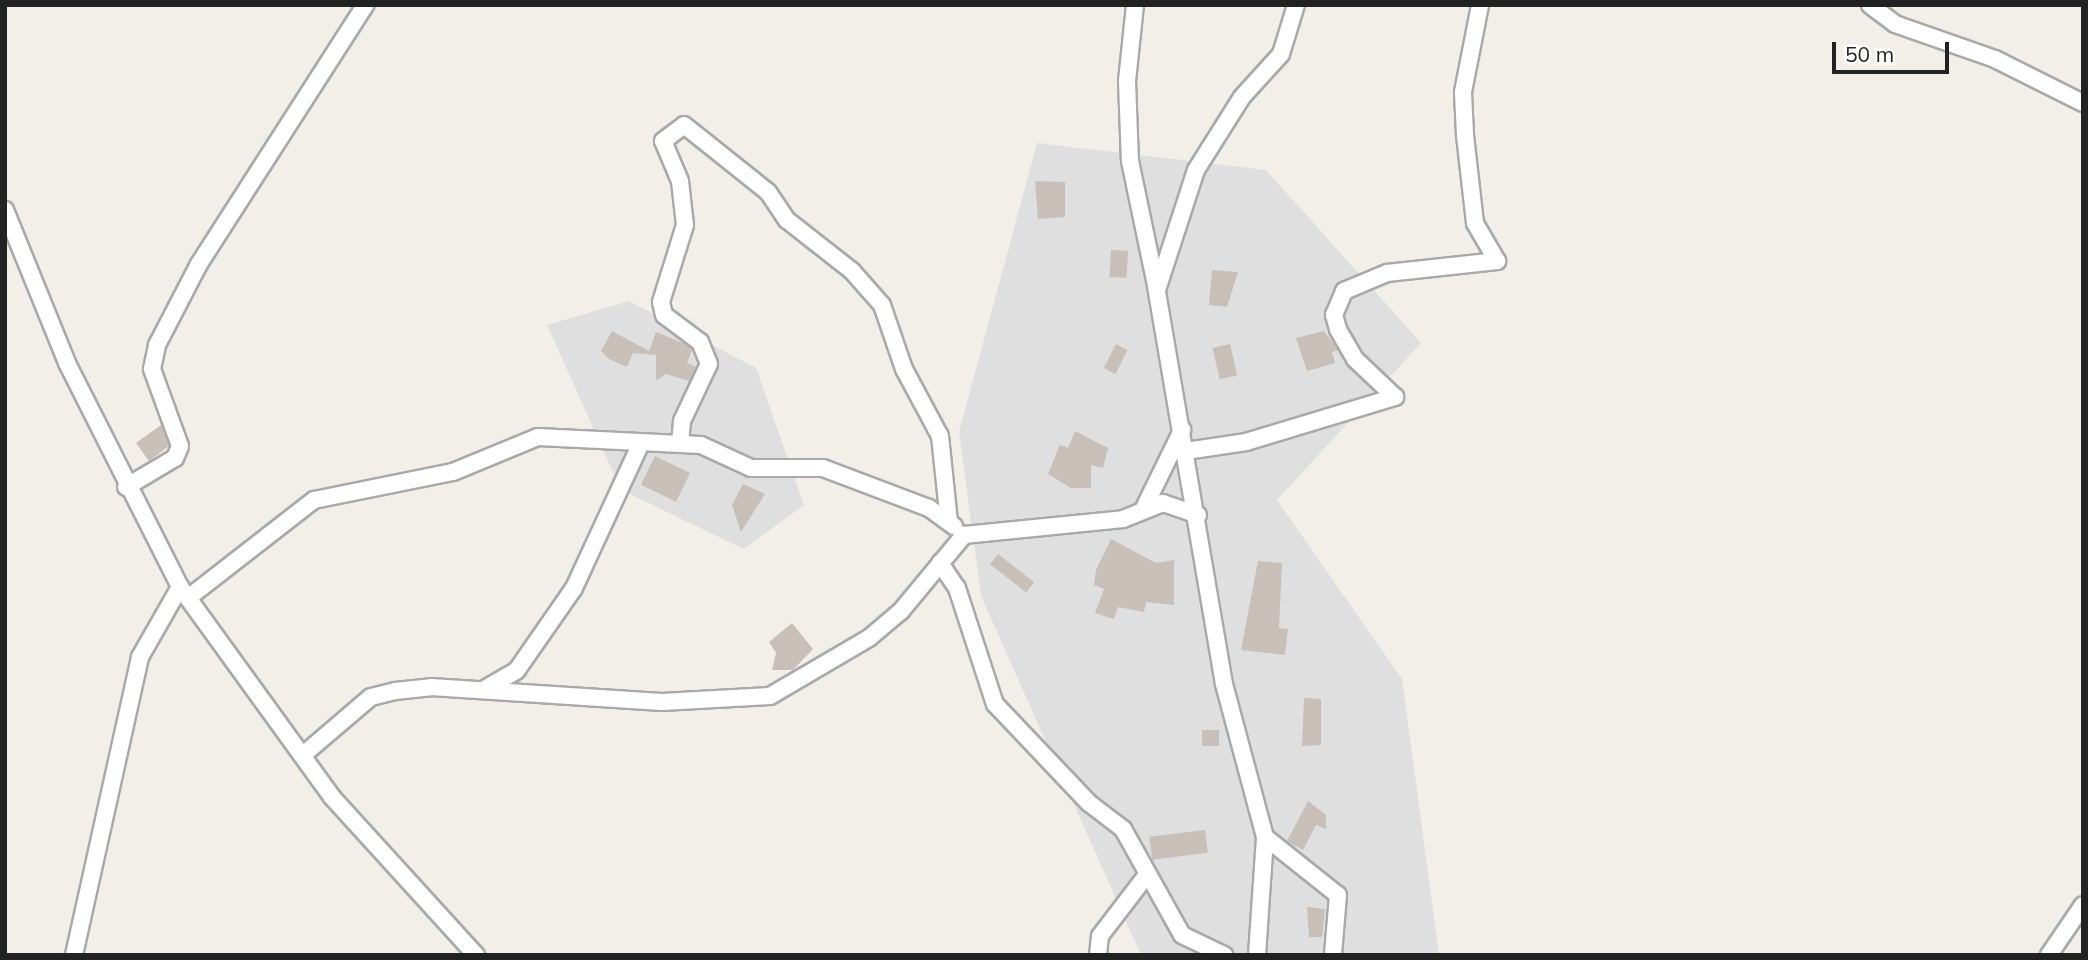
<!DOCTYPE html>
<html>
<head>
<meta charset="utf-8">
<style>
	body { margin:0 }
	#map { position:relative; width:2088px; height:960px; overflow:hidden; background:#f2efe9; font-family:Mulish,sans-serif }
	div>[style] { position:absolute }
	.residential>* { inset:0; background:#e0dfdf }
	.building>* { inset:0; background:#c7bfb8; transform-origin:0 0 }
	.roads { filter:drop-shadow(2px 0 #a9a9a9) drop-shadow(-2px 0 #a9a9a9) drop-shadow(0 2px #a9a9a9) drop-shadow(0 -2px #a9a9a9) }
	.minor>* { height:16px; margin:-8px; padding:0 8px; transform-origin:8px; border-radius:8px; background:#fff }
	span { translate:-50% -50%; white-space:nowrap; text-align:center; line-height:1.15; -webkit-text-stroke:6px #fff; paint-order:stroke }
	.frame { position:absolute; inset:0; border:7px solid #222; pointer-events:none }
	.scale { position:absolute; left:1832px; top:42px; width:117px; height:32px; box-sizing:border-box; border:4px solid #222; border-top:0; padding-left:9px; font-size:21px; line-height:24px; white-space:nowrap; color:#222; -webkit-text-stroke:5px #fff; paint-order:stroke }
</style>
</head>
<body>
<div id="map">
	<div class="residential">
		<i style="clip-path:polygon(1037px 143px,1266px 170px,1421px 343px,1277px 500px,1402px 679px,1439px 955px,1141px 955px,981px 596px,959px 432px)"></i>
		<i style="clip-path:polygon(629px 301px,756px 368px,804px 505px,744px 549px,621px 490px,547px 325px)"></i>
	</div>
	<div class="building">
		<i style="clip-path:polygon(1035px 181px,1065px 182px,1065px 217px,1038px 219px)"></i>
		<i style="left:1111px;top:250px;width:17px;height:27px;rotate:3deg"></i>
		<i style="clip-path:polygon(1212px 270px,1238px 272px,1227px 307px,1209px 305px)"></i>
		<i style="clip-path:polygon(612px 331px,649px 351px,656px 332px,685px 344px,692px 350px,687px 363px,696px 367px,689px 381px,666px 374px,656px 381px,656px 355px,633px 353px,627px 367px,609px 359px,601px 351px)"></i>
		<i style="clip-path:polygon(1324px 331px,1338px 350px,1332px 352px,1335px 363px,1307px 371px,1296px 338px)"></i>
		<i style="left:1116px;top:344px;width:13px;height:27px;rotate:27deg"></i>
		<i style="left:1230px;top:344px;width:32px;height:18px;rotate:77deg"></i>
		<i style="clip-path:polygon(161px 425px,169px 446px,149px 461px,136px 443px)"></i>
		<i style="clip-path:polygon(1075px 431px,1108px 448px,1103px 468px,1091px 465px,1091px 488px,1071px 488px,1048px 474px,1060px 445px,1068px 448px)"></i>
		<i style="left:655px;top:456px;width:39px;height:32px;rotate:26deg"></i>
		<i style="clip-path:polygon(743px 484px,765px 494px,741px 532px,732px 505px)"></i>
		<i style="clip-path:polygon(1111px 539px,1156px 563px,1174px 560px,1174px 605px,1146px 602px,1144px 612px,1118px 607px,1114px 619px,1095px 613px,1104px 589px,1094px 585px,1096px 570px)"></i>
		<i style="left:998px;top:554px;width:46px;height:13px;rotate:38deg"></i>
		<i style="clip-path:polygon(1258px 561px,1282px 563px,1279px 628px,1288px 629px,1285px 655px,1241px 650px)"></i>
		<i style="clip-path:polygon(792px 623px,813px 649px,793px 670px,772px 670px,776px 653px,769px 642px)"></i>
		<i style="clip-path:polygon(1304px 698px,1321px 699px,1321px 745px,1302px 746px)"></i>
		<i style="left:1202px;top:730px;width:17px;height:16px"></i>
		<i style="clip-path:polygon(1308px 801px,1326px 815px,1326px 829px,1316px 825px,1303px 850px,1287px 841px)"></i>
		<i style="left:1205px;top:830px;width:23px;height:56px;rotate:83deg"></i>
		<i style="clip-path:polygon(1307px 907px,1325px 909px,1322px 937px,1309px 937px)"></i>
	</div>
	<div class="roads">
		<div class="minor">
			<i style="left:1135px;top:5px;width:76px;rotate:96deg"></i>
			<i style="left:1127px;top:81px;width:80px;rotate:87.9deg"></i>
			<i style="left:1130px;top:161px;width:132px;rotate:78.2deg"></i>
			<i style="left:1870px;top:5px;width:31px;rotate:37deg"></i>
			<i style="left:1895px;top:24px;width:106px;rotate:19.3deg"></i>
			<i style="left:1995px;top:59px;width:98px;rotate:26.6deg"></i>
			<i style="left:5px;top:210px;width:165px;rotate:67.9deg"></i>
			<i style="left:67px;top:363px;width:251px;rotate:63.2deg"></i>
			<i style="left:180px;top:587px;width:259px;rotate:54.1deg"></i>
			<i style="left:332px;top:797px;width:214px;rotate:47.7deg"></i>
			<i style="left:680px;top:444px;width:23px;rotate:-85deg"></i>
			<i style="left:682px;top:421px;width:63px;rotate:-64.7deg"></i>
			<i style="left:709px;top:364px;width:24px;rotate:-112deg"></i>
			<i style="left:700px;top:342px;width:45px;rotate:-143.1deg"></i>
			<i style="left:664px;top:315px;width:13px;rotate:-103deg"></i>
			<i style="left:661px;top:302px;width:81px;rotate:-72.7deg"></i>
			<i style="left:685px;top:225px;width:44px;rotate:-96.5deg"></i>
			<i style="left:680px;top:181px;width:43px;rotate:-113deg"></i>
			<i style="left:663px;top:141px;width:26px;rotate:-37deg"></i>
			<i style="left:684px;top:125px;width:107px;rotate:38.6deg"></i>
			<i style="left:768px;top:192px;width:34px;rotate:56deg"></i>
			<i style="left:787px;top:220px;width:83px;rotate:38.1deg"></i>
			<i style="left:852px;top:271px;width:45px;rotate:48.6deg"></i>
			<i style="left:882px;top:305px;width:68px;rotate:71deg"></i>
			<i style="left:904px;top:369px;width:76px;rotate:61.8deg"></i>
			<i style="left:940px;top:436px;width:85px;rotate:84deg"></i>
			<i style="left:1186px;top:451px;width:61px;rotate:-8.5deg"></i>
			<i style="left:1246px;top:442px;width:156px;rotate:-16.8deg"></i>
			<i style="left:1395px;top:397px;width:55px;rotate:-136.5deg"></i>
			<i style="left:1355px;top:359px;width:34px;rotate:-120deg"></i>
			<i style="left:1338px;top:329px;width:15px;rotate:-106deg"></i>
			<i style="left:1334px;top:315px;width:26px;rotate:-67deg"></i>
			<i style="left:1344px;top:291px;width:47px;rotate:-22.7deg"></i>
			<i style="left:1387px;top:273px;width:111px;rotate:-6.2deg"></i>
			<i style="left:1497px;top:261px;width:44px;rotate:-120.1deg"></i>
			<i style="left:1475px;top:223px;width:89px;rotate:-96.5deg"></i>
			<i style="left:1465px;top:135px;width:43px;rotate:-92.7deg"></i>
			<i style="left:1463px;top:92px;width:89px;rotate:-78.9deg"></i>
			<i style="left:126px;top:487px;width:57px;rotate:-30.6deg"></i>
			<i style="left:175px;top:458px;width:13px;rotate:-67deg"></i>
			<i style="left:180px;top:446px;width:82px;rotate:-110deg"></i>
			<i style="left:152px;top:369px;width:25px;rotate:-78deg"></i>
			<i style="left:157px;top:345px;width:91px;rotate:-62.6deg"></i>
			<i style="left:199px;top:264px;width:308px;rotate:-57.3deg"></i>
			<i style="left:1145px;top:506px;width:85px;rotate:-64deg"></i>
			<i style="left:940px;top:563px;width:30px;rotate:56deg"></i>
			<i style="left:957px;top:588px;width:122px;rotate:71.9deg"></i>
			<i style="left:995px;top:704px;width:137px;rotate:46.5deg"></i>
			<i style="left:1089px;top:803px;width:43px;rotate:37.4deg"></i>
			<i style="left:1123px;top:829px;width:121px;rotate:60.9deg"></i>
			<i style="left:1182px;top:935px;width:47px;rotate:25.5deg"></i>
			<i style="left:188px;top:598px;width:160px;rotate:-37.9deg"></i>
			<i style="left:314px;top:500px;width:142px;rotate:-11.4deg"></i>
			<i style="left:453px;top:472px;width:92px;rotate:-22.4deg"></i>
			<i style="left:538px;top:437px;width:163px;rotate:2.8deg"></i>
			<i style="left:701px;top:445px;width:55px;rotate:24.7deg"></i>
			<i style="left:751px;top:468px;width:72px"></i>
			<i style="left:823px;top:468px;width:113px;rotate:20.7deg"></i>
			<i style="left:929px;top:508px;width:31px;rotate:36deg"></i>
			<i style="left:483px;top:690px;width:39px;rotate:-30deg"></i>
			<i style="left:517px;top:670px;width:100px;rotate:-55.2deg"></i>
			<i style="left:574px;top:588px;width:160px;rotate:-65.2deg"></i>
			<i style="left:303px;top:755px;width:89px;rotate:-40.5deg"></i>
			<i style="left:371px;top:697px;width:25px;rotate:-14deg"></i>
			<i style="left:395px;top:691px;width:36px;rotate:-6deg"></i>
			<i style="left:431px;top:687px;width:231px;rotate:3.7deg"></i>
			<i style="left:662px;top:702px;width:108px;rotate:-3.2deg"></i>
			<i style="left:770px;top:696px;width:115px;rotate:-30.4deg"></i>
			<i style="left:869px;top:638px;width:42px;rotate:-40.2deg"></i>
			<i style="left:901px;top:611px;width:99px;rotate:-50.3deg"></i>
			<i style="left:964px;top:535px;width:160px;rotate:-5.7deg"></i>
			<i style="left:1123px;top:519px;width:43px;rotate:-21.8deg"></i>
			<i style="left:1163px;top:503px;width:37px;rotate:19deg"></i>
			<i style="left:1265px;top:837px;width:93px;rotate:38.5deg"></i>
			<i style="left:1338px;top:895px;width:60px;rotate:94.8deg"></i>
			<i style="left:74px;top:955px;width:305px;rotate:-77.5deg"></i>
			<i style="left:140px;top:657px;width:81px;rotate:-60.3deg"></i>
			<i style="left:1098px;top:955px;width:19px;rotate:-84deg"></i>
			<i style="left:1100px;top:936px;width:76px;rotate:-52.5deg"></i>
			<i style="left:1257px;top:955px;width:118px;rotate:-86.1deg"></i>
			<i style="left:1265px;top:837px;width:158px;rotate:-105deg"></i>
			<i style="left:1224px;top:684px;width:400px;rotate:-99.7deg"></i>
			<i style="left:1157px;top:290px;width:126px;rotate:-72deg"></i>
			<i style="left:1196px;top:170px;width:86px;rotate:-57.8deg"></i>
			<i style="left:1242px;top:97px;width:58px;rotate:-47.8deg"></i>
			<i style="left:1281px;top:54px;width:51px;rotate:-73deg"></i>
			<i style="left:2049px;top:955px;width:60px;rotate:-55.8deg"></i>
		</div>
	</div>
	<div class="frame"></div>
	<div class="scale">50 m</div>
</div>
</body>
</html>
